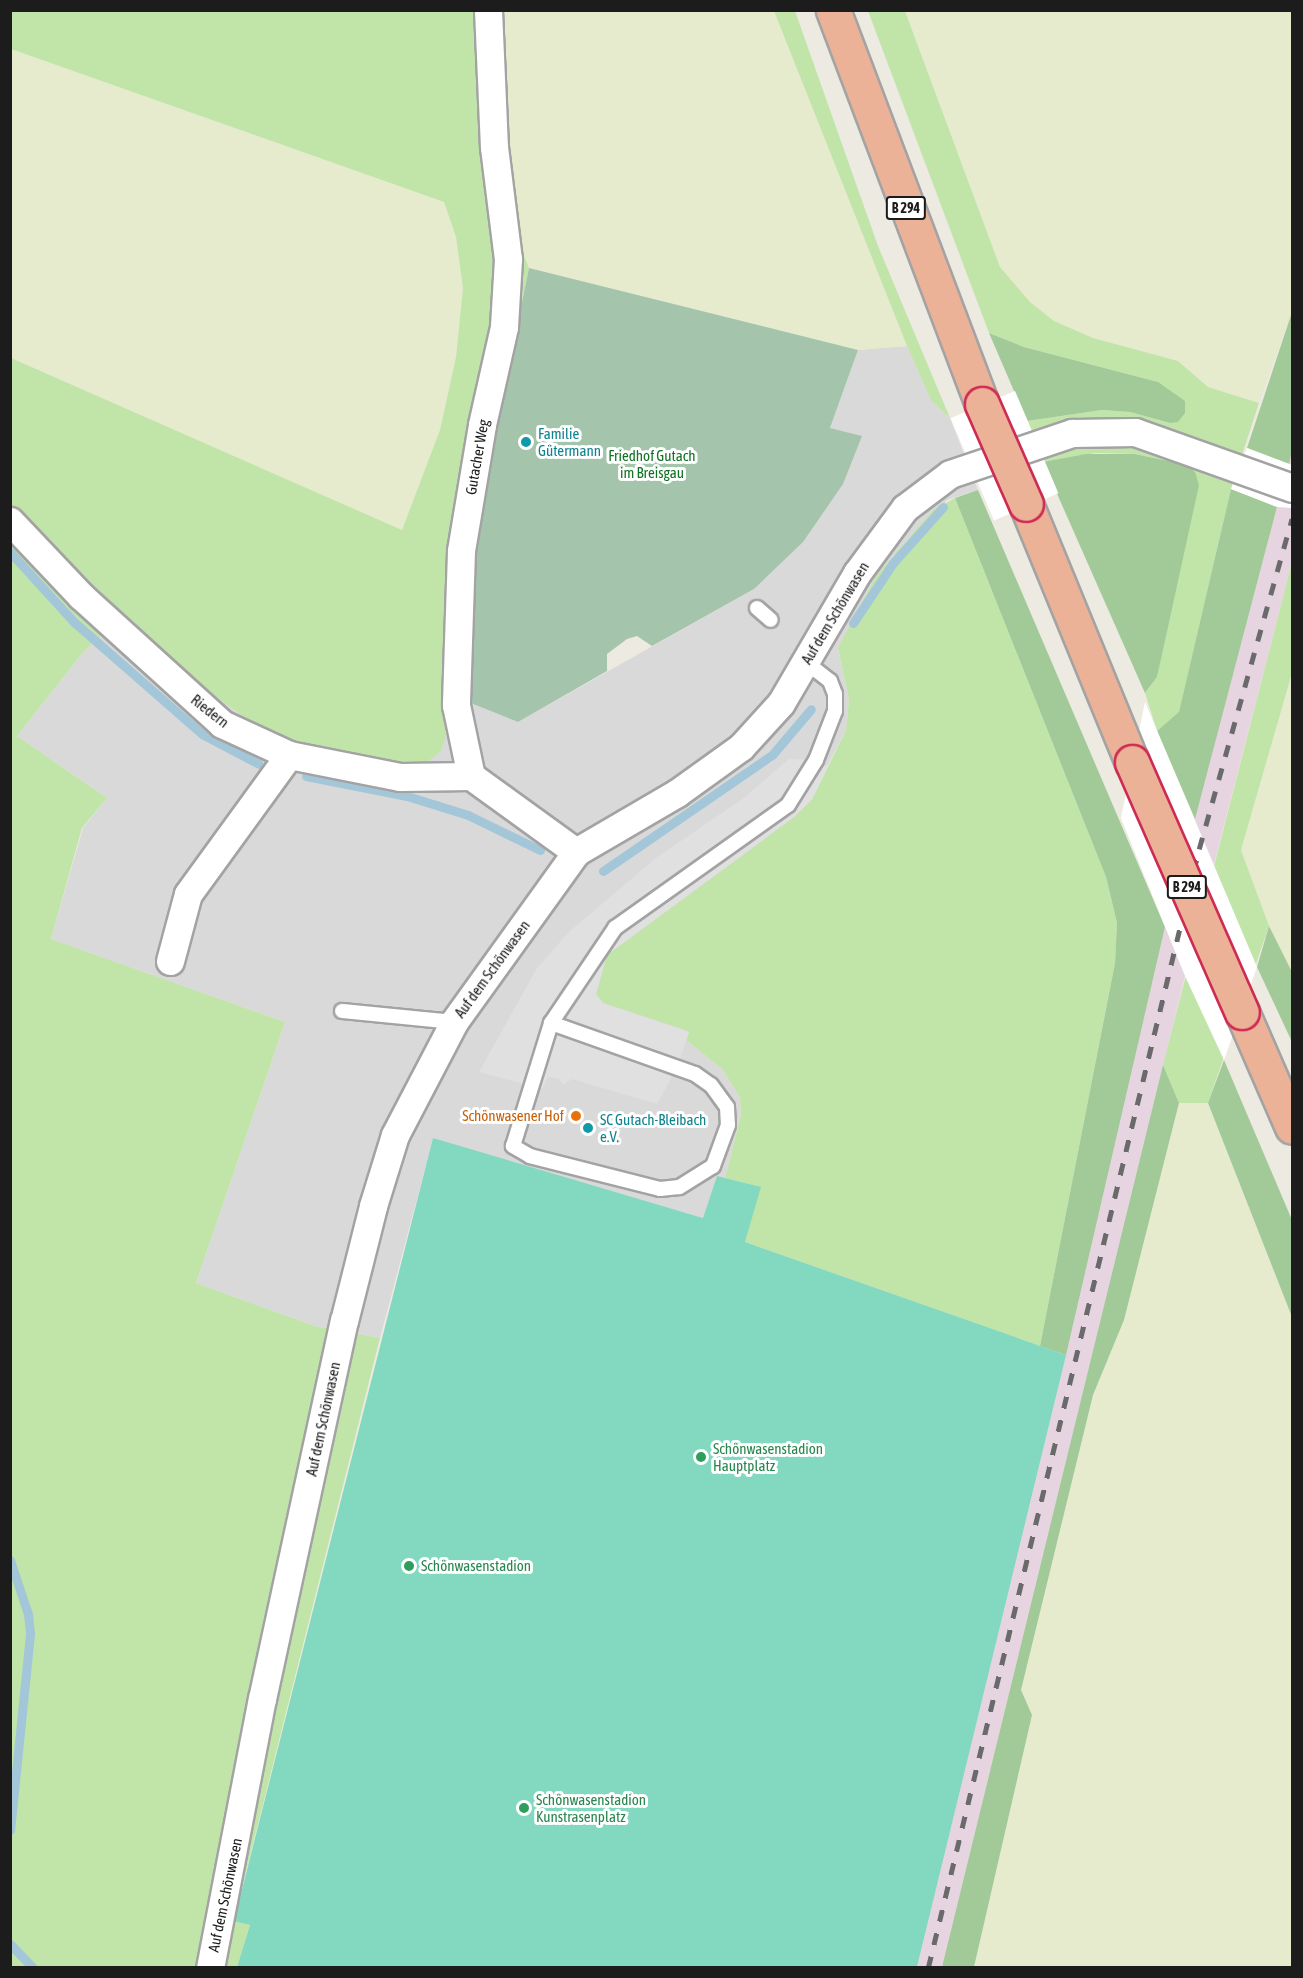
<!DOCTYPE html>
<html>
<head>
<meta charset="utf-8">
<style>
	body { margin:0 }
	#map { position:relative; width:1303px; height:1978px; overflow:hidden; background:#edeae2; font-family:"Asap Condensed",sans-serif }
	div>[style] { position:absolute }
	.residential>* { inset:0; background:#dad9d9 }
	.industrial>* { inset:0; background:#e6d4e0 }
	.farmland>* { inset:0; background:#e6ebcd }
	.grass>* { inset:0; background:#c1e5a9 }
	.forest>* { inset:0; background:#a2ca98 }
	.cemetery>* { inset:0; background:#a4c5ac }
	.pitch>* { inset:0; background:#82d9c0 }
	.parking>* { inset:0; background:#e0e0e0 }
	.pier>* { inset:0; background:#fff; transform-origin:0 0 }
	.stream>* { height:9px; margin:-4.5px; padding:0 4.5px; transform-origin:4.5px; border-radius:4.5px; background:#a3c7d9 }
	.roads { filter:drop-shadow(2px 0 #a3a3a3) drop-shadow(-2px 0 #a3a3a3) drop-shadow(0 2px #a3a3a3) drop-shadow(0 -2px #a3a3a3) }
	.service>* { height:14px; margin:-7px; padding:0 7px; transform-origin:7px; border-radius:7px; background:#fff }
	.minor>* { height:27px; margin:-13.5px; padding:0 13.5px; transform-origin:13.5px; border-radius:13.5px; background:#fff }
	.trunk>* { height:33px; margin:-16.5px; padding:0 16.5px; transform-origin:16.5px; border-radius:16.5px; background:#ecb298 }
	.rail>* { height:4.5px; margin-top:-2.25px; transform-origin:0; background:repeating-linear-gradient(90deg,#6a6a6a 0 12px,transparent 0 24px) }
	.bridges { filter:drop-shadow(2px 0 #ce2b53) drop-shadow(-2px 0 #ce2b53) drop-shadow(0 2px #ce2b53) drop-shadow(0 -2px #ce2b53) }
	.trunk-bridge>* { height:33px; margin:-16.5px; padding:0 16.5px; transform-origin:16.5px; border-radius:16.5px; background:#ecb298 }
	.dots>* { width:16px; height:16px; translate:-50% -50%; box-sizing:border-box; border:3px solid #fff; border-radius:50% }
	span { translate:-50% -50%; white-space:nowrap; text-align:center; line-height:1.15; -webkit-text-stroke:6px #fff; paint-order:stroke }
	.shield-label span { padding:2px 4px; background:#fff; border:2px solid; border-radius:4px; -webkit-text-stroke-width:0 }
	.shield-label { font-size:14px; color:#1c1c1c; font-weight:700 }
	.culture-label { font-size:15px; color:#0d838f }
	.left { translate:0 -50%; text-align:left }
	.park-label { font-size:15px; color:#107422 }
	.street-label { font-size:15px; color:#1c1c1c }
	.food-label { font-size:15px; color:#c56008 }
	.right { translate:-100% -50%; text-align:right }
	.leisure-label { font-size:15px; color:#27864d }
	.frame { position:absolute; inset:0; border:12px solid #1c1c1c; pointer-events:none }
</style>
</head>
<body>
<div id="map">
	<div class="residential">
		<i style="clip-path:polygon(907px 346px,931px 399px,950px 418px,978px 490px,947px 500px,838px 648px,849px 700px,846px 730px,689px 1032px,686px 1040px,722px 1069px,733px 1086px,740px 1098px,741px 1115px,725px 1178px,717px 1177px,703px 1218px,433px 1139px,380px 1338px,315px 1326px,196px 1283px,285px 1022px,51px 939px,83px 828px,107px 798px,17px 736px,84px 651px,125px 614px,209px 692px,244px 717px,446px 735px,444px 721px,468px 702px,518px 722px,754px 589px,861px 436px,830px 428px,858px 350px)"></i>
	</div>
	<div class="industrial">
		<i style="clip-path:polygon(1292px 451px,1292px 562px,1185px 976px,942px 1967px,917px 1968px,1163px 936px)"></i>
	</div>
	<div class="farmland">
		<i style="clip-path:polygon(500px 11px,774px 11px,907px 346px,858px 350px,529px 268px,521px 248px,505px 140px)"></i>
		<i style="clip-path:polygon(905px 11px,1292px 11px,1292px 312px,1259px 403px,1208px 387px,1178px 361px,1093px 338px,1054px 321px,1030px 302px,1000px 267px)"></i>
		<i style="clip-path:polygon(11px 49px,444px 202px,456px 237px,463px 288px,456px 357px,440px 430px,402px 530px,11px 358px)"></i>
		<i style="clip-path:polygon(1292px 673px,1292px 972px,1269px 926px,1241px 850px)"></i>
		<i style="clip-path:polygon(1179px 1103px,1208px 1103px,1292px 1317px,1292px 1967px,974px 1968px,1032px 1715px,1021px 1690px,1093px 1395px,1124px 1320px)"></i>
	</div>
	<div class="grass">
		<i style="clip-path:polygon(11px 11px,500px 11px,505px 140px,521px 248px,529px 268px,476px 526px,468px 702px,444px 721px,446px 735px,441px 751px,426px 763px,399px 764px,311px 746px,278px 734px,244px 717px,209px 692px,125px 614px,84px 651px,17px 736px,107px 798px,82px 828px,51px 939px,285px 1022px,196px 1283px,315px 1326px,380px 1338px,234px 1920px,250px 1925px,237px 1967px,11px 1967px,11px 358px,402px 530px,440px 430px,456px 357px,463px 288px,456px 237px,444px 202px,11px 49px)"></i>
		<i style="clip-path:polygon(774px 11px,795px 11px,878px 246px,950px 418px,931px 400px,907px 346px)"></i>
		<i style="clip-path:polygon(868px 11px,905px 11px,1000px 267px,1030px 302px,1054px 321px,1093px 338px,1178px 361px,1208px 387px,1259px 403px,1231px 489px,1179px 713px,1157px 731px,1145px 693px,1157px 677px,1195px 472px,1187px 465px,1135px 454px,1096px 453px,1043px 462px,1027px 421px,1102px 410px,1130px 412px,1170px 423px,1158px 382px,1024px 347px,989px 333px)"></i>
		<i style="clip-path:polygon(955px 498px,1106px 877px,1117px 923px,1115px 963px,1040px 1346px,745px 1242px,760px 1187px,725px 1178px,741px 1115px,740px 1098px,733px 1086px,722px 1069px,686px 1040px,689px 1031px,603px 1003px,596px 994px,607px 955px,794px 817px,812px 799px,846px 730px,849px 700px,838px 648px,876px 576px,933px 510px)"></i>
		<i style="clip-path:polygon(1292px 562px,1292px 673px,1241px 850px,1269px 926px,1208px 1103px,1179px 1103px,1163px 1065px)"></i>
	</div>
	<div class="forest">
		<i style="clip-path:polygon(1292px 312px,1292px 451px,1289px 464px,1247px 448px)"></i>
		<i style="clip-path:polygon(989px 333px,1024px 347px,1158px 382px,1185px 401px,1185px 413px,1178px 422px,1170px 423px,1130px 412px,1102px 410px,1027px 421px)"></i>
		<i style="clip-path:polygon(1086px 454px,1135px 454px,1187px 465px,1195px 472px,1199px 485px,1157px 677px,1145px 693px,1043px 462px)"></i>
		<i style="clip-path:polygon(1231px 489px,1277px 507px,1195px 819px,1157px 731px,1179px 712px)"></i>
		<i style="clip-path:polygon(978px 490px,1165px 927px,1066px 1355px,1040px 1346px,1115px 963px,1117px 923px,1106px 877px,955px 498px)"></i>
		<i style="clip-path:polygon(1269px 926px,1292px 972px,1292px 1042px,1257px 967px)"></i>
		<i style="clip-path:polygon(1224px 1060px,1292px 1220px,1292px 1317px,1208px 1103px)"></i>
		<i style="clip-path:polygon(1163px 1065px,1179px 1103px,1124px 1320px,1093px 1395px,1021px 1690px,1032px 1715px,974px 1967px,942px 1967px)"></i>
	</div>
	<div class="cemetery">
		<i style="clip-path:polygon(529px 268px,858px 350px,830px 428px,862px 436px,843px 484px,803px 542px,754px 589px,652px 646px,637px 636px,627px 639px,607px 654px,607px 671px,518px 722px,468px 702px,476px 526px)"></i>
	</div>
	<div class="pitch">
		<i style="clip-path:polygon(433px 1138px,703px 1218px,717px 1176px,761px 1187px,745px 1242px,1066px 1355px,917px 1967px,237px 1967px,250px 1925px,234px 1921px)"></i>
	</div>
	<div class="parking">
		<i style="clip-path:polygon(789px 759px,816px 760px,828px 767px,812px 799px,794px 817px,607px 955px,596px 994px,603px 1003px,689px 1032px,677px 1067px,657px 1104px,572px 1079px,563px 1085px,559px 1079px,548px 1077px,542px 1089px,479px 1072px,537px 968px,569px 932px,656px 858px,745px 797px)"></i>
	</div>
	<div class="pier">
		<i style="left:1015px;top:391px;width:111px;height:70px;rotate:67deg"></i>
		<i style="clip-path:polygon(1247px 448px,1292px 465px,1292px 508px,1277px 507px,1231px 489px)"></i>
		<i style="clip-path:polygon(1145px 702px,1257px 967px,1224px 1060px,1185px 976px,1121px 818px)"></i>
	</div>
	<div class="stream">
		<i style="left:10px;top:552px;width:95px;rotate:47.6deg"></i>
		<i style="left:74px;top:622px;width:170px;rotate:41.2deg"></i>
		<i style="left:202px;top:734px;width:64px;rotate:27.8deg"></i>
		<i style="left:853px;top:623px;width:72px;rotate:-56.3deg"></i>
		<i style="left:893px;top:563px;width:75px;rotate:-48.2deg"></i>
		<i style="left:306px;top:776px;width:103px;rotate:11.2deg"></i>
		<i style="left:407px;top:796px;width:64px;rotate:17.3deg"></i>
		<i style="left:468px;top:815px;width:80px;rotate:25.9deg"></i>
		<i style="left:603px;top:871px;width:205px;rotate:-34.5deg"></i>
		<i style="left:772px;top:755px;width:60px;rotate:-49.7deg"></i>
		<i style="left:10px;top:1560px;width:57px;rotate:71.6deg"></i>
		<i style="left:28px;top:1614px;width:20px;rotate:84deg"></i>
		<i style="left:30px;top:1634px;width:197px;rotate:95.8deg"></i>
		<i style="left:10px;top:1944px;width:33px;rotate:46deg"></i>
	</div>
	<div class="roads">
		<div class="service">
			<i style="left:757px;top:608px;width:18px;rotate:41deg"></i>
			<i style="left:342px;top:1011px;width:113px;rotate:5.6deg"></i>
			<i style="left:551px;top:1023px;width:153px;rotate:19.5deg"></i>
			<i style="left:695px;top:1074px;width:19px;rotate:35deg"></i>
			<i style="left:711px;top:1085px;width:27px;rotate:54deg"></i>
			<i style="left:727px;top:1107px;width:18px;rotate:87deg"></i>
			<i style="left:728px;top:1125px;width:44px;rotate:110.1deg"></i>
			<i style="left:713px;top:1166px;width:40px;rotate:148deg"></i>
			<i style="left:679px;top:1187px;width:19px;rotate:174deg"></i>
			<i style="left:660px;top:1189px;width:134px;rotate:-165.8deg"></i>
			<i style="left:530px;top:1156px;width:20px;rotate:-150deg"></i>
			<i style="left:513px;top:1146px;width:129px;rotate:-72.8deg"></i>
			<i style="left:551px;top:1023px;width:115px;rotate:-56deg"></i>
			<i style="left:615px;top:928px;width:212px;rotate:-35.4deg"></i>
			<i style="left:788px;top:805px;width:53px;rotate:-58.1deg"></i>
			<i style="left:816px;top:760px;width:53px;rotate:-68.8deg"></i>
			<i style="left:835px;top:711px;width:17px;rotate:-90deg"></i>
			<i style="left:835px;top:694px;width:14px;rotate:-111deg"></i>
			<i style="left:830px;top:681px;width:31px;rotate:-142deg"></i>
		</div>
		<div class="minor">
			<i style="left:488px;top:10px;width:137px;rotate:87.5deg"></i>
			<i style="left:494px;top:147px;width:113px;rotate:82.9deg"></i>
			<i style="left:508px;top:259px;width:68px;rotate:93.4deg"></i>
			<i style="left:504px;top:327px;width:100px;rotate:102.7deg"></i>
			<i style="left:482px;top:425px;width:128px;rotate:99.5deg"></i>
			<i style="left:461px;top:551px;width:154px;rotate:91.9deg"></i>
			<i style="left:456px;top:705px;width:73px;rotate:78.1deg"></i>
			<i style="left:471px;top:776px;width:130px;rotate:35.9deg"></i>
			<i style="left:10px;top:521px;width:103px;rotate:46.6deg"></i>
			<i style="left:81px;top:596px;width:190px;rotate:42.2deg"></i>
			<i style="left:222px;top:724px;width:74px;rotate:24.8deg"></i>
			<i style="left:289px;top:755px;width:113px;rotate:11.2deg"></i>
			<i style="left:400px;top:777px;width:71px;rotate:-0.8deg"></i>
			<i style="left:170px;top:961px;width:69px;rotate:-75deg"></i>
			<i style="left:188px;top:894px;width:172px;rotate:-54deg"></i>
			<i style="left:210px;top:1968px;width:274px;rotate:-79.1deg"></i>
			<i style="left:262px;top:1699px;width:387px;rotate:-77.8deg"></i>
			<i style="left:344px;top:1321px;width:119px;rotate:-75.8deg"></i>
			<i style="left:373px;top:1206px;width:74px;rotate:-72.8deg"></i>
			<i style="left:395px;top:1135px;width:127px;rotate:-62.4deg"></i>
			<i style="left:454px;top:1022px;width:209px;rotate:-54.3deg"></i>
			<i style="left:576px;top:852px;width:117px;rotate:-30.3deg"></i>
			<i style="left:677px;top:793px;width:79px;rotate:-35.7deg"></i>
			<i style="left:741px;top:747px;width:59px;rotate:-47.7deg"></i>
			<i style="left:781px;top:703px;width:151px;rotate:-59.7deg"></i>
			<i style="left:857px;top:573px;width:81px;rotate:-53.6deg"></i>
			<i style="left:905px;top:508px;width:56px;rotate:-37.1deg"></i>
			<i style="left:950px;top:474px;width:129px;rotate:-18.6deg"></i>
			<i style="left:1072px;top:433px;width:63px;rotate:-0.9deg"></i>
			<i style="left:1135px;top:432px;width:167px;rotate:19.6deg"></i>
		</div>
		<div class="trunk">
			<i style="left:833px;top:10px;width:421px;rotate:69.3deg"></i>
			<i style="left:1026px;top:504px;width:279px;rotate:67.7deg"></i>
			<i style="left:1242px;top:1012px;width:125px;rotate:66.5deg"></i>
		</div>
	</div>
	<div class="rail">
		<i style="left:928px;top:1968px;width:1151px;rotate:-76.39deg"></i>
		<i style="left:1199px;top:849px;width:343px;rotate:-74.3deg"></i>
	</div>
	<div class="bridges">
		<div class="trunk-bridge">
			<i style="left:982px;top:404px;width:109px;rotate:66.3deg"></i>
			<i style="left:1132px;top:762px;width:273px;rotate:66.3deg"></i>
		</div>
	</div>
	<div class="dots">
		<i style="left:526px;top:442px;background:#0f9aa8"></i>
		<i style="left:576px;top:1116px;background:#e8710a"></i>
		<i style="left:588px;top:1128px;background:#0f9aa8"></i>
		<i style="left:701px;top:1457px;background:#2e9e5b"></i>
		<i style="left:409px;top:1566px;background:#2e9e5b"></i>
		<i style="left:524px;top:1808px;background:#2e9e5b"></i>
	</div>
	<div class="shield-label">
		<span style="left:906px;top:208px">B 294</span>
		<span style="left:1187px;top:887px">B 294</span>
	</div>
	<div class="culture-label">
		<span class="left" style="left:538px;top:442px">Familie<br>Gütermann</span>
		<span class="left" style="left:600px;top:1128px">SC Gutach-Bleibach<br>e.V.</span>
	</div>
	<div class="park-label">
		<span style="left:652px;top:464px">Friedhof Gutach<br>im Breisgau</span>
	</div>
	<div class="street-label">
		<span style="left:477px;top:457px;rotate:-80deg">Gutacher Weg</span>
		<span style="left:835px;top:613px;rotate:-59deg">Auf dem Schönwasen</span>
		<span style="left:210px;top:711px;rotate:38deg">Riedern</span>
		<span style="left:492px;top:969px;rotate:-54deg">Auf dem Schönwasen</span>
		<span style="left:323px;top:1419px;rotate:-78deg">Auf dem Schönwasen</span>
		<span style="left:225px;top:1895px;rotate:-78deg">Auf dem Schönwasen</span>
	</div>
	<div class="food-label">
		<span class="right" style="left:564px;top:1116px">Schönwasener Hof</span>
	</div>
	<div class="leisure-label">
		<span class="left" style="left:713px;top:1457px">Schönwasenstadion<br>Hauptplatz</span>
		<span class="left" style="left:421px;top:1566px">Schönwasenstadion</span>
		<span class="left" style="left:536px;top:1808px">Schönwasenstadion<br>Kunstrasenplatz</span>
	</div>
	<div class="frame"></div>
</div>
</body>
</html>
